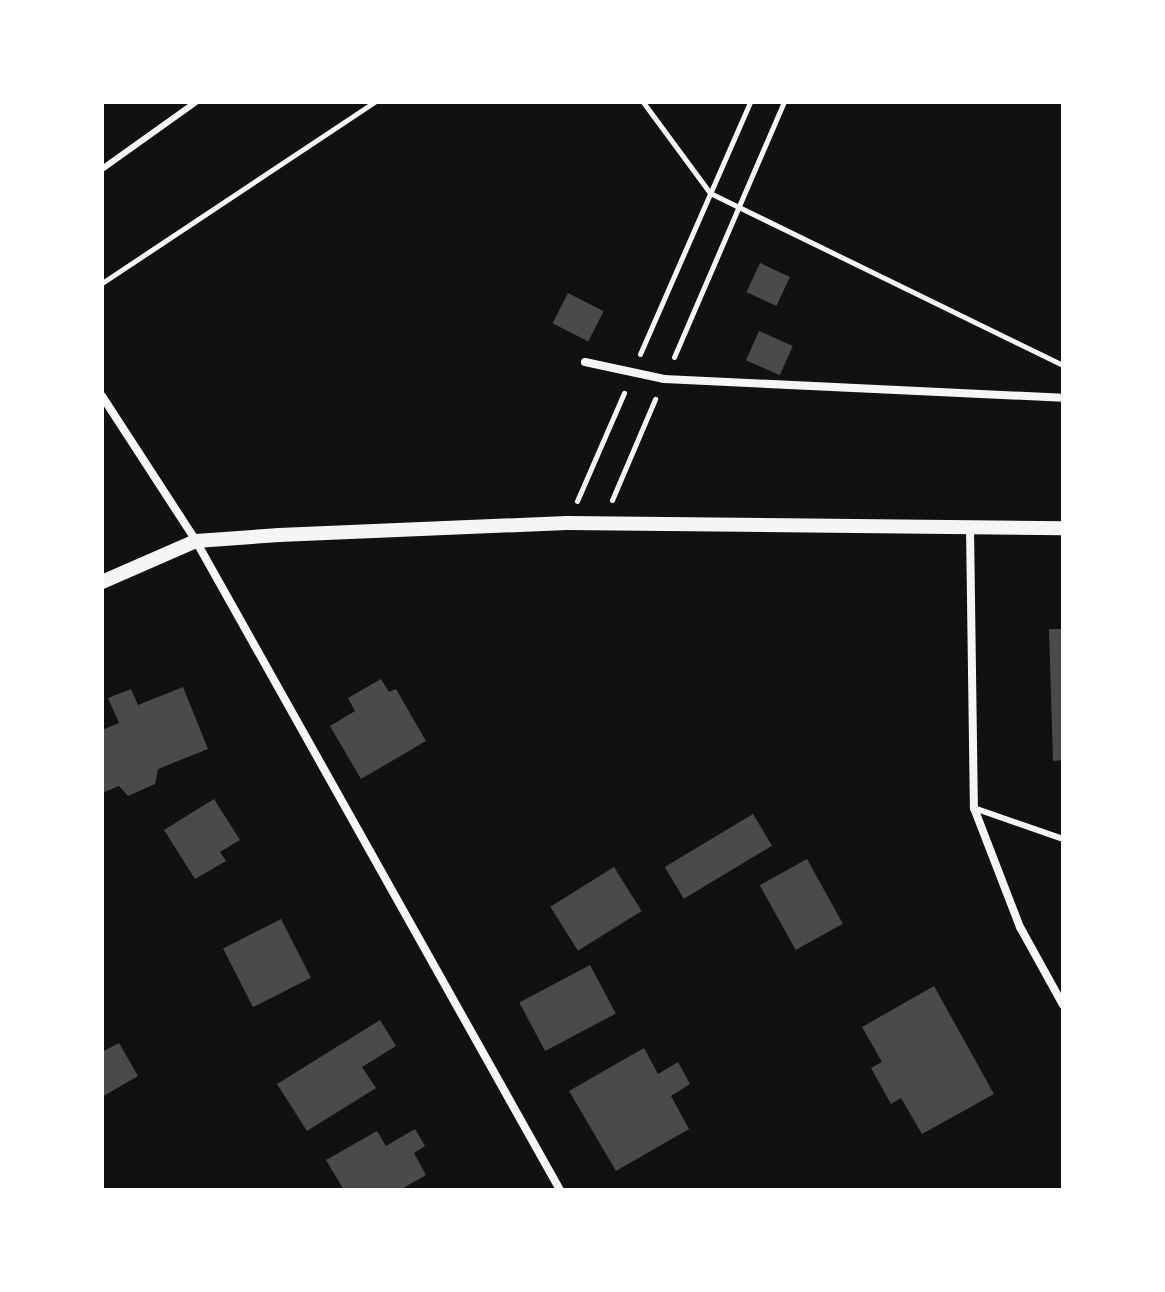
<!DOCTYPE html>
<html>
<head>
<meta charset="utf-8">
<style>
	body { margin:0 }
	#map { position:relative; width:1165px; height:1292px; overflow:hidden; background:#111; font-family:Lato,sans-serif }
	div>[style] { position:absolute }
	.building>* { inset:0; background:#4a4a4a; transform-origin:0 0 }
	.path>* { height:5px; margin:-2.5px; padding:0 2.5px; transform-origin:2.5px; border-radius:2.5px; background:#f5f5f5 }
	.service>* { height:6px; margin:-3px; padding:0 3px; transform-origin:3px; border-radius:3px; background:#f5f5f5 }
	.minor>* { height:8px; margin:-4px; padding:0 4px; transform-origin:4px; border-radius:4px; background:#f5f5f5 }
	.tertiary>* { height:14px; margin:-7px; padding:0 7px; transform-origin:7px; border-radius:7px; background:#f5f5f5 }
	span { translate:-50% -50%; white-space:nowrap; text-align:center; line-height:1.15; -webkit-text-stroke:6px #fff; paint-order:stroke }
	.frame { position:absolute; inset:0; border:104px solid #fff; pointer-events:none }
</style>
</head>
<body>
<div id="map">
	<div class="building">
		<i style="left:760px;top:263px;width:33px;height:32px;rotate:25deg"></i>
		<i style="left:568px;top:293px;width:40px;height:34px;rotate:27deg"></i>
		<i style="left:759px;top:331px;width:37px;height:32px;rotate:24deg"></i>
		<i style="clip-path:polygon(1049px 629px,1063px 629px,1063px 760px,1053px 761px)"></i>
		<i style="clip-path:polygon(381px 679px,389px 692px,396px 689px,426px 741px,361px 779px,330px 726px,355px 711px,348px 698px)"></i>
		<i style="clip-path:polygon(183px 687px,208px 749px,158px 769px,155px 784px,128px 796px,119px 786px,102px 793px,102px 730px,119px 723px,108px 698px,131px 689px,138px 705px)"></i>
		<i style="clip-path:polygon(214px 799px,240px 840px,220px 852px,226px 861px,195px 879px,164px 830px)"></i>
		<i style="left:753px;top:814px;width:37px;height:103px;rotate:59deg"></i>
		<i style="left:807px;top:859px;width:74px;height:54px;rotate:61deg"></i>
		<i style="left:614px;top:867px;width:52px;height:75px;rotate:58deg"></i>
		<i style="left:281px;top:919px;width:66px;height:65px;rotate:63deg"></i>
		<i style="left:590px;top:965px;width:55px;height:80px;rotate:62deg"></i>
		<i style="clip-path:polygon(934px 986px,994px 1094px,922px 1134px,901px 1098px,891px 1104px,871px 1068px,882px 1062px,862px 1027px)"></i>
		<i style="clip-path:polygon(380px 1020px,396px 1046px,362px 1067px,376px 1088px,307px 1131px,277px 1084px)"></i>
		<i style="clip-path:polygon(119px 1043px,138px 1076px,102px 1097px,102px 1052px)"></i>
		<i style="clip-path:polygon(644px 1048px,658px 1074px,678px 1062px,690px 1084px,671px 1096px,689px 1129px,616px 1171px,569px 1091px)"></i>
		<i style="clip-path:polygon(415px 1129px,425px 1146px,414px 1153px,426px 1175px,400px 1190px,344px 1190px,326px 1160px,377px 1131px,386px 1146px)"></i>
	</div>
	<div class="path">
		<i style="left:643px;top:102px;width:113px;rotate:53.6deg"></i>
		<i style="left:710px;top:193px;width:393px;rotate:26deg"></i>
		<i style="left:102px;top:283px;width:327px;rotate:-33.6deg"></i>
		<i style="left:640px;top:354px;width:275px;rotate:-66.4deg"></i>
		<i style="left:674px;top:357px;width:278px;rotate:-66.7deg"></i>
		<i style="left:612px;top:500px;width:110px;rotate:-66.9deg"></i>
		<i style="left:577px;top:501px;width:118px;rotate:-66.5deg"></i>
	</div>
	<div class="service">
		<i style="left:102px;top:169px;width:115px;rotate:-35.5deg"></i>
		<i style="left:974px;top:808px;width:94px;rotate:19.2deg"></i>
	</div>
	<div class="minor">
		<i style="left:585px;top:362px;width:81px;rotate:12.1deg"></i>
		<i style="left:664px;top:379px;width:399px;rotate:2.7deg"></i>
		<i style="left:102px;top:396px;width:173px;rotate:57deg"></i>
		<i style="left:196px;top:541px;width:744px;rotate:60.71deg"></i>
		<i style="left:970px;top:528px;width:280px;rotate:89.2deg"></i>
		<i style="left:974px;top:808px;width:128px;rotate:68.9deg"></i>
		<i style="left:1020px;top:927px;width:89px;rotate:61.1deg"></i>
	</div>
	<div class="tertiary">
		<i style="left:102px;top:582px;width:103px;rotate:-23.6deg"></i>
		<i style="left:196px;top:541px;width:83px;rotate:-4.1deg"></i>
		<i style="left:279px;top:535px;width:288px;rotate:-2.4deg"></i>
		<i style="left:567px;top:523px;width:496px;rotate:0.6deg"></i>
	</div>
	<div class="frame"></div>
</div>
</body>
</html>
